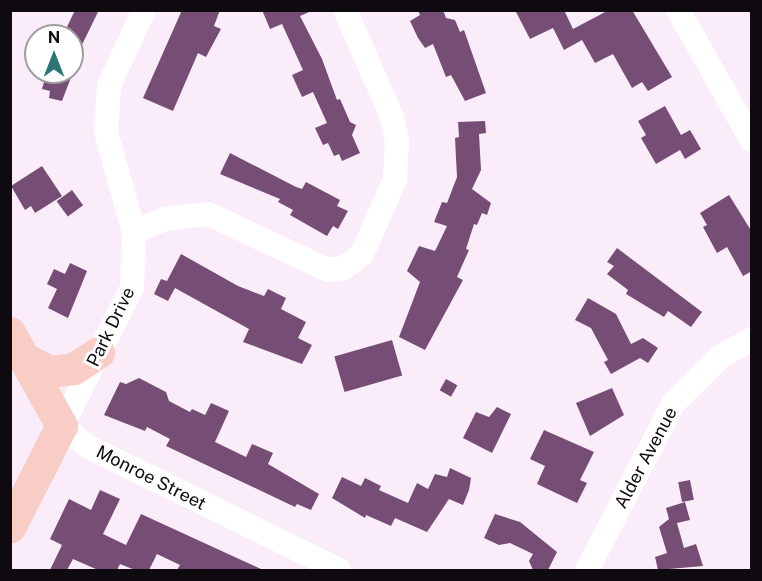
<!DOCTYPE html>
<html>
<head>
<meta charset="utf-8">
<style>
	body { margin:0 }
	#map { position:relative; width:762px; height:581px; overflow:hidden; background:#fbecfa; font-family:"Public Sans",sans-serif }
	div>[style] { position:absolute }
	.building>* { inset:0; background:#764e75; transform-origin:0 0 }
	.minor>* { height:24px; margin:-12px; padding:0 12px; transform-origin:12px; border-radius:12px; background:#fff }
	.major>* { height:32px; margin:-16px; padding:0 16px; transform-origin:16px; border-radius:16px; background:#f7cdc5 }
	span { translate:-50% -50%; white-space:nowrap; text-align:center; line-height:1.15; -webkit-text-stroke:6px #fff; paint-order:stroke }
	.street-label { font-size:18px; color:#0f0a0f }
	.frame { position:absolute; inset:0; border:12px solid #0f0a0f; pointer-events:none }
	.north { position:absolute; left:24px; top:24px; width:60px; height:60px; box-sizing:border-box; background:#fff; border:2px solid #9f9d9f; border-radius:50%; rotate:0deg; font-size:16px; font-weight:700; line-height:24px; text-align:center; color:#0f0a0f }
	.north::after { content:''; display:block; margin:auto; width:21px; height:27px; background:#2b7574; clip-path:polygon(50% 0,100% 100%,50% 72%,0 100%) }
</style>
</head>
<body>
<div id="map">
	<div class="building">
		<i style="clip-path:polygon(75px 10px,99px 10px,72px 65px,72px 30px,67px 27px)"></i>
		<i style="clip-path:polygon(182px 10px,220px 10px,214px 26px,221px 29px,206px 57px,198px 53px,173px 111px,143px 98px)"></i>
		<i style="clip-path:polygon(262px 10px,314px 10px,300px 16px,322px 59px,337px 100px,340px 99px,350px 122px,356px 125px,352px 135px,360px 153px,342px 161px,339px 154px,334px 156px,328px 143px,323px 145px,315px 128px,327px 123px,313px 92px,302px 97px,292px 75px,303px 70px,282px 24px,270px 29px)"></i>
		<i style="clip-path:polygon(418px 10px,443px 10px,446px 18px,455px 20px,460px 32px,464px 30px,486px 93px,465px 101px,451px 75px,446px 77px,433px 44px,425px 48px,418px 38px,410px 21px,420px 15px)"></i>
		<i style="clip-path:polygon(515px 10px,564px 10px,573px 29px,609px 10px,632px 10px,672px 77px,648px 91px,642px 82px,632px 88px,613px 54px,595px 63px,582px 40px,564px 50px,553px 28px,530px 39px)"></i>
		<i style="clip-path:polygon(47px 72px,73px 72px,62px 101px,49px 98px,50px 91px,42px 89px)"></i>
		<i style="clip-path:polygon(665px 106px,681px 135px,690px 130px,701px 149px,685px 159px,680px 150px,656px 164px,641px 138px,646px 135px,638px 121px)"></i>
		<i style="clip-path:polygon(485px 121px,486px 133px,479px 134px,481px 170px,472px 189px,491px 203px,487px 215px,482px 213px,477px 225px,474px 224px,466px 249px,469px 250px,457px 277px,463px 280px,425px 350px,399px 337px,420px 282px,407px 271px,419px 246px,435px 251px,447px 226px,434px 222px,442px 202px,447px 203px,457px 177px,455px 138px,459px 137px,458px 122px)"></i>
		<i style="clip-path:polygon(230px 153px,296px 187px,302px 189px,306px 182px,340px 200px,337px 206px,348px 211px,338px 229px,333px 226px,327px 236px,290px 215px,293px 210px,278px 202px,280px 199px,220px 174px)"></i>
		<i style="clip-path:polygon(42px 166px,62px 196px,35px 213px,31px 206px,25px 210px,11px 186px)"></i>
		<i style="left:72px;top:190px;width:19px;height:19px;rotate:54deg"></i>
		<i style="clip-path:polygon(729px 195px,752px 232px,752px 271px,743px 276px,727px 247px,717px 253px,703px 227px,707px 225px,700px 213px)"></i>
		<i style="clip-path:polygon(617px 248px,702px 312px,691px 327px,668px 311px,664px 317px,626px 294px,628px 290px,607px 274px,614px 266px,607px 262px)"></i>
		<i style="clip-path:polygon(181px 254px,238px 286px,264px 296px,268px 289px,286px 298px,281px 309px,306px 322px,298px 338px,312px 345px,302px 364px,243px 342px,249px 329px,175px 288px,168px 301px,154px 294px,161px 279px,167px 281px)"></i>
		<i style="clip-path:polygon(70px 263px,87px 271px,68px 318px,48px 308px,57px 289px,47px 284px,54px 269px,65px 274px)"></i>
		<i style="clip-path:polygon(588px 298px,616px 314px,631px 344px,643px 338px,658px 348px,648px 363px,640px 358px,611px 374px,604px 362px,608px 360px,591px 328px,575px 320px)"></i>
		<i style="left:392px;top:340px;width:37px;height:60px;rotate:74deg"></i>
		<i style="clip-path:polygon(139px 378px,166px 392px,169px 401px,190px 412px,192px 409px,205px 415px,211px 403px,229px 411px,215px 442px,246px 457px,252px 444px,273px 453px,268px 464px,319px 494px,311px 510px,297px 504px,295px 507px,166px 446px,170px 439px,147px 427px,145px 431px,104px 415px,120px 382px,126px 384px)"></i>
		<i style="left:446px;top:379px;width:13px;height:13px;rotate:29deg"></i>
		<i style="clip-path:polygon(612px 388px,624px 415px,590px 436px,576px 403px)"></i>
		<i style="clip-path:polygon(497px 407px,511px 414px,492px 453px,463px 438px,476px 412px,489px 417px)"></i>
		<i style="clip-path:polygon(544px 430px,594px 452px,580px 480px,587px 483px,577px 503px,537px 484px,545px 466px,530px 459px)"></i>
		<i style="clip-path:polygon(450px 468px,471px 478px,469px 490px,463px 505px,449px 499px,427px 532px,395px 518px,391px 526px,366px 515px,365px 518px,332px 498px,342px 477px,361px 486px,365px 478px,381px 486px,379px 490px,408px 503px,417px 483px,428px 489px,435px 474px,447px 477px)"></i>
		<i style="left:690px;top:480px;width:20px;height:12px;rotate:79deg"></i>
		<i style="clip-path:polygon(100px 490px,120px 499px,103px 534px,126px 545px,141px 514px,263px 570px,177px 570px,180px 565px,157px 554px,149px 570px,135px 570px,120px 564px,117px 570px,98px 570px,73px 559px,67px 570px,50px 570px,62px 545px,50px 539px,69px 499px,91px 510px)"></i>
		<i style="clip-path:polygon(685px 502px,690px 520px,677px 523px,684px 548px,696px 544px,703px 566px,658px 570px,655px 557px,667px 553px,659px 527px,669px 519px,666px 508px)"></i>
		<i style="clip-path:polygon(495px 514px,520px 522px,557px 552px,548px 570px,533px 570px,529px 561px,533px 554px,510px 543px,499px 545px,484px 538px)"></i>
	</div>
	<div class="minor">
		<i style="left:144px;top:10px;width:84px;rotate:114.7deg"></i>
		<i style="left:109px;top:86px;width:46px;rotate:93.7deg"></i>
		<i style="left:106px;top:132px;width:104px;rotate:74.4deg"></i>
		<i style="left:134px;top:232px;width:56px;rotate:92deg"></i>
		<i style="left:132px;top:288px;width:155px;rotate:116.9deg"></i>
		<i style="left:62px;top:426px;width:32px;rotate:39deg"></i>
		<i style="left:87px;top:446px;width:281px;rotate:26.2deg"></i>
		<i style="left:678px;top:10px;width:150px;rotate:60.5deg"></i>
		<i style="left:134px;top:232px;width:33px;rotate:-23deg"></i>
		<i style="left:164px;top:219px;width:44px;rotate:-6.5deg"></i>
		<i style="left:208px;top:214px;width:132px;rotate:25deg"></i>
		<i style="left:328px;top:270px;width:16px;rotate:-7deg"></i>
		<i style="left:344px;top:268px;width:23px;rotate:-38deg"></i>
		<i style="left:362px;top:254px;width:81px;rotate:-66deg"></i>
		<i style="left:395px;top:180px;width:38px;rotate:-87deg"></i>
		<i style="left:397px;top:142px;width:25px;rotate:-101deg"></i>
		<i style="left:392px;top:117px;width:117px;rotate:-113.7deg"></i>
		<i style="left:587px;top:570px;width:187px;rotate:-62.6deg"></i>
		<i style="left:673px;top:404px;width:68px;rotate:-45deg"></i>
		<i style="left:721px;top:356px;width:35px;rotate:-29deg"></i>
	</div>
	<div class="major">
		<i style="left:10px;top:333px;width:107px;rotate:60.8deg"></i>
		<i style="left:62px;top:426px;width:114px;rotate:117deg"></i>
		<i style="left:25px;top:359px;width:29px;rotate:27deg"></i>
		<i style="left:51px;top:372px;width:23px;rotate:-7deg"></i>
		<i style="left:74px;top:369px;width:30px;rotate:-33deg"></i>
	</div>
	<div class="street-label">
		<span style="left:111px;top:327px;rotate:-64deg">Park Drive</span>
		<span style="left:646px;top:458px;rotate:-62deg">Alder Avenue</span>
		<span style="left:151px;top:478px;rotate:27deg">Monroe Street</span>
	</div>
	<div class="frame"></div>
	<div class="north">N</div>
</div>
</body>
</html>
